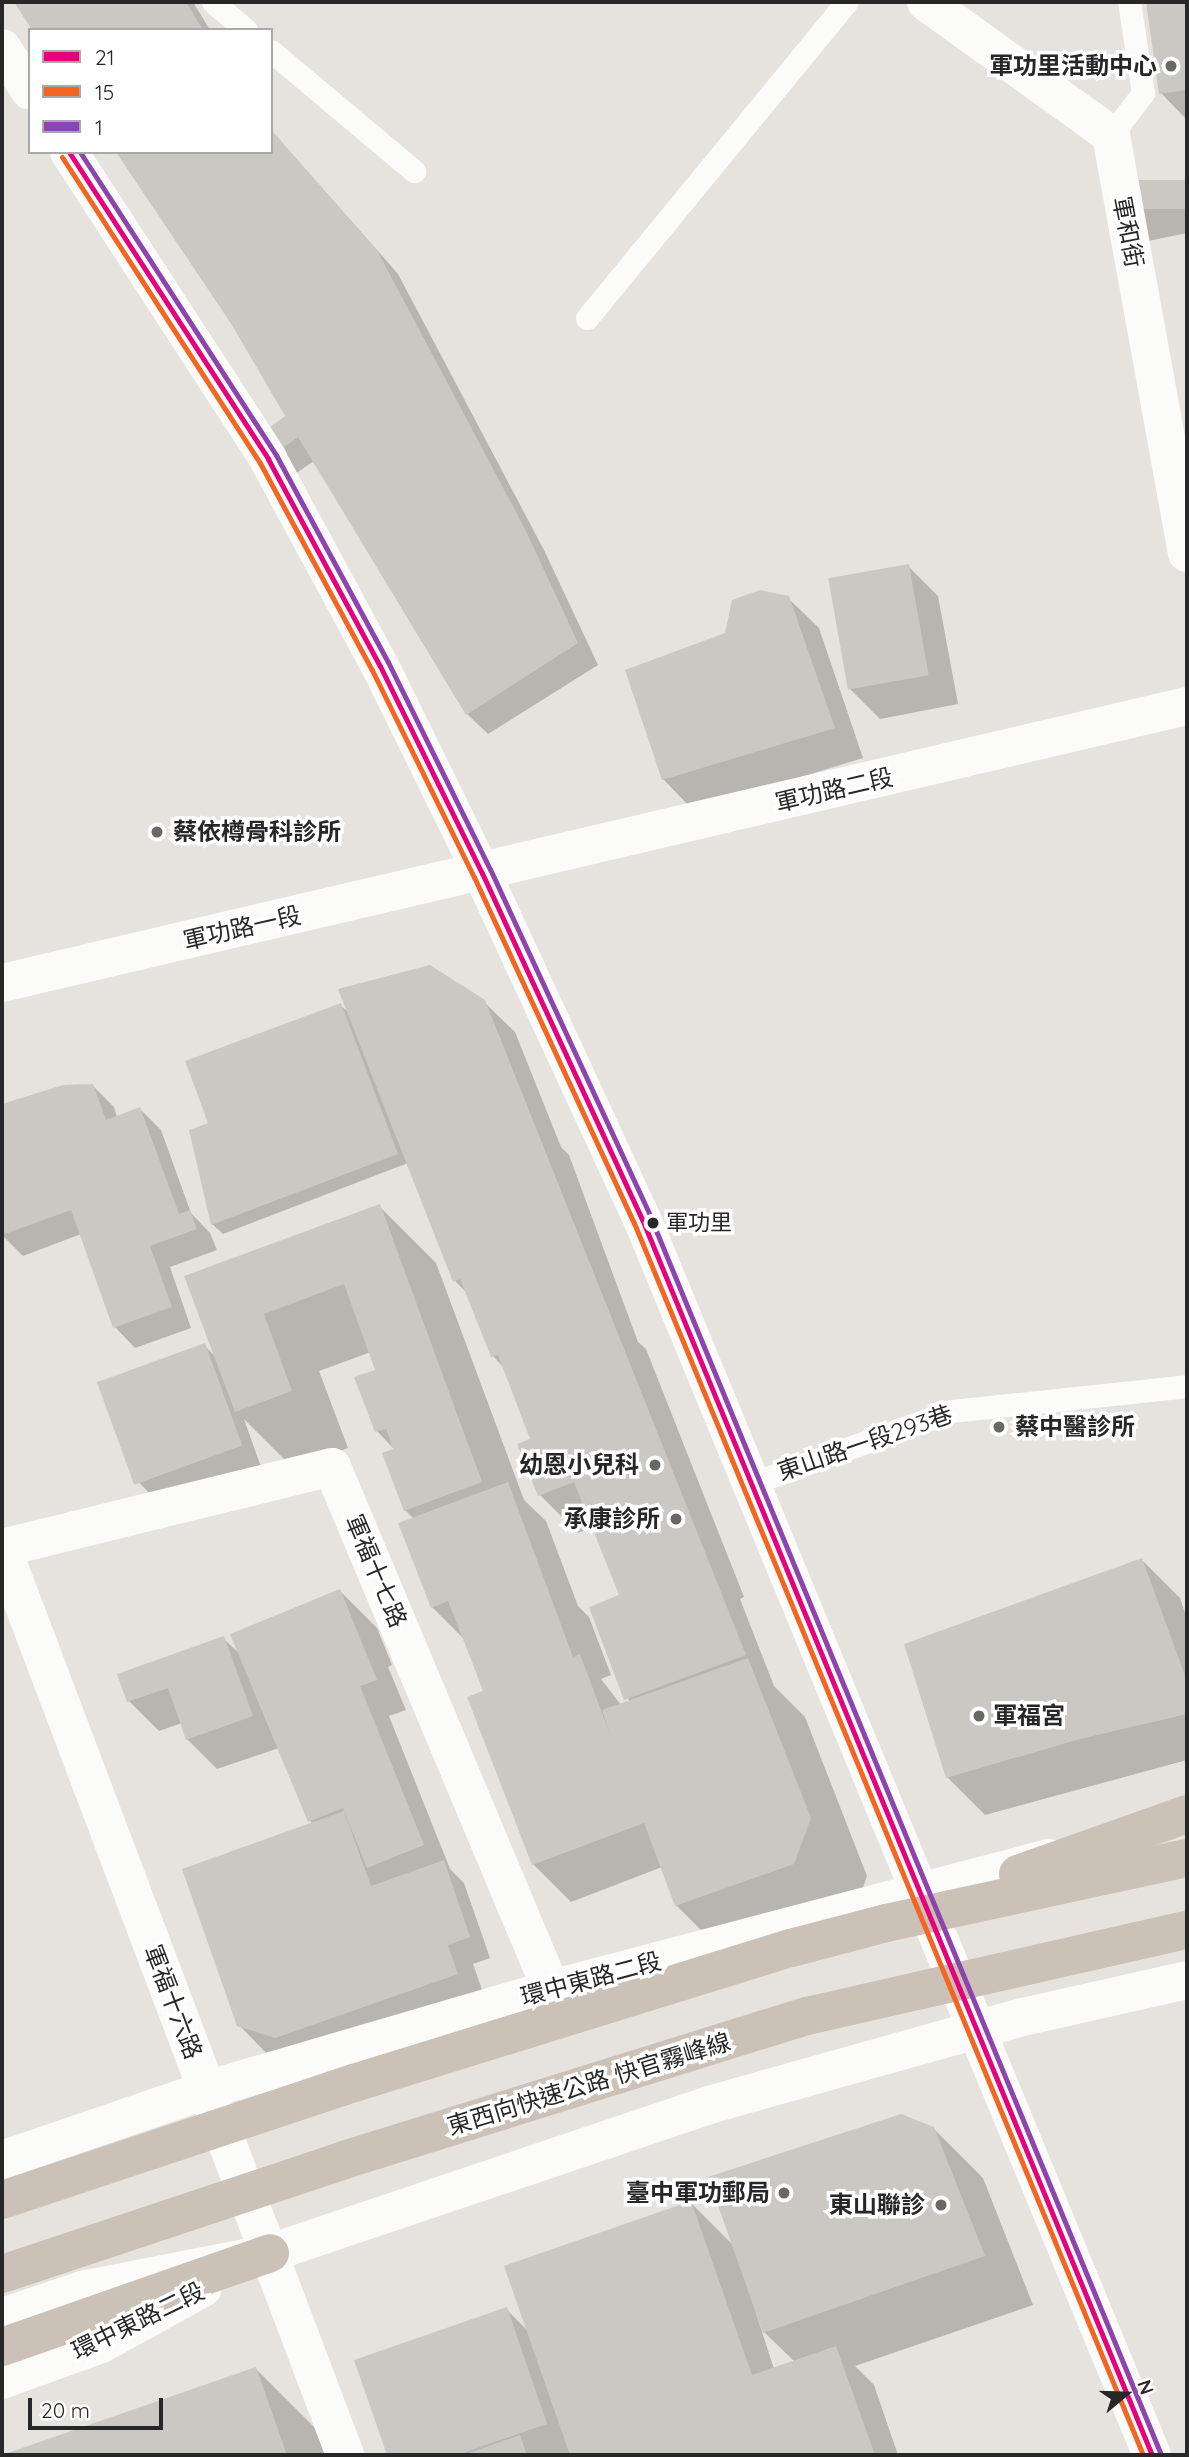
<!DOCTYPE html>
<html>
<head>
<meta charset="utf-8">
<style>
	body { margin:0 }
	#map { position:relative; width:1189px; height:2457px; overflow:hidden; background:#e6e2dd; font-family:Quicksand,"Noto Sans TC",sans-serif }
	div>[style] { position:absolute }
	.shadow>* { inset:0; background:#0003 }
	.building>* { inset:0; background:#cbc8c4; transform-origin:0 0 }
	.lane>* { height:23px; margin:-11.5px; padding:0 11.5px; transform-origin:11.5px; border-radius:11.5px; background:#fbfbfa }
	.street>* { height:38px; margin:-19px; padding:0 19px; transform-origin:19px; border-radius:19px; background:#fbfbfa }
	.secondary>* { height:38px; margin:-19px; padding:0 19px; transform-origin:19px; border-radius:19px; background:#fbfbfa }
	.highway>* { height:38px; margin:-19px; padding:0 19px; transform-origin:19px; border-radius:19px; background:#cbc1b7 }
	.bus-1>* { height:5px; margin:-2.5px; padding:0 2.5px; transform-origin:2.5px; border-radius:2.5px; background:#e5007d }
	.bus-2>* { height:5px; margin:-2.5px; padding:0 2.5px; transform-origin:2.5px; border-radius:2.5px; background:#f26522 }
	.bus-3>* { height:5px; margin:-2.5px; padding:0 2.5px; transform-origin:2.5px; border-radius:2.5px; background:#8e44ad }
	.dots>* { width:19px; height:19px; translate:-50% -50%; box-sizing:border-box; border:4px solid #fff; border-radius:50% }
	span { translate:-50% -50%; white-space:nowrap; text-align:center; line-height:1.15; -webkit-text-stroke:7px #fff; paint-order:stroke }
	.bus-label { font-size:22px; color:#272727 }
	.left { translate:0 -50%; text-align:left }
	.poi-label { font-size:24px; color:#272727; font-weight:700 }
	.right { translate:-100% -50%; text-align:right }
	.street-label { font-size:24px; color:#272727 }
	.frame { position:absolute; inset:0; border:4px solid #272727; pointer-events:none }
	.legend { position:absolute; left:28px; top:28px; width:245px; height:126px; box-sizing:border-box; background:#fff; border:2px solid #a9a9a9; margin:0; padding:9px 12px; list-style:none; font-size:21px; color:#272727 }
	.legend li { display:flex; align-items:center; gap:14px; height:35px }
	.legend b { width:35px; border:2px solid #a9a9a9 }
	.north { position:absolute; left:1091px; top:2359px; width:70px; height:70px; -webkit-text-stroke:5px #fff; paint-order:stroke; rotate:71deg; font-size:19px; font-weight:700; line-height:28px; text-align:center; color:#272727 }
	.north::after { content:''; display:block; margin:auto; width:24px; height:32px; background:#272727; clip-path:polygon(50% 0,100% 100%,50% 72%,0 100%) }
	.scale { position:absolute; left:28px; top:2398px; width:135px; height:32px; box-sizing:border-box; border:4px solid #272727; border-top:0; padding-left:9px; font-size:21px; line-height:24px; white-space:nowrap; color:#272727; -webkit-text-stroke:5px #fff; paint-order:stroke }
</style>
</head>
<body>
<div id="map">
	<div class="shadow">
		<i style="clip-path:polygon(16px 2px,193px 2px,210px 30px,34px 30px)"></i>
		<i style="clip-path:polygon(1148px 2px,1187px 2px,1187px 120px,1161px 93px)"></i>
		<i style="clip-path:polygon(271px 130px,398px 274px,545px 552px,598px 665px,488px 734px,467px 714px,314px 461px,289px 478px,269px 458px,288px 416px)"></i>
		<i style="clip-path:polygon(1187px 182px,1187px 233px,1148px 241px,1123px 194px)"></i>
		<i style="clip-path:polygon(908px 566px,938px 596px,958px 704px,880px 719px,850px 689px)"></i>
		<i style="clip-path:polygon(788px 598px,819px 628px,863px 758px,693px 810px,663px 779px,726px 634px)"></i>
		<i style="clip-path:polygon(484px 1002px,515px 1032px,561px 1147px,569px 1155px,638px 1342px,646px 1349px,744px 1597px,740px 1599px,774px 1686px,805px 1717px,867px 1876px,851px 1921px,733px 1962px,676px 1905px,662px 1867px,571px 1902px,533px 1864px,485px 1692px,465px 1640px,432px 1607px,414px 1519px,405px 1510px,395px 1450px,377px 1431px,378px 1371px,371px 1352px,319px 1371px,348px 1448px,293px 1468px,244px 1419px,261px 1467px,152px 1496px,132px 1475px,204px 1345px,216px 1357px,379px 1206px,436px 1263px,524px 1500px,546px 1521px,578px 1606px,589px 1617px,611px 1675px,601px 1679px,621px 1705px,629px 1702px,622px 1596px,593px 1527px,578px 1533px,540px 1495px,520px 1445px,532px 1440px,504px 1368px,493px 1356px,468px 1294px,455px 1281px,408px 1163px,223px 1234px,212px 1224px,210px 1124px,340px 1005px,349px 1013px)"></i>
		<i style="clip-path:polygon(93px 1086px,114px 1107px,117px 1117px,140px 1109px,161px 1130px,191px 1213px,210px 1233px,217px 1250px,170px 1267px,191px 1328px,135px 1348px,115px 1327px,81px 1234px,23px 1256px,2px 1235px,2px 1105px,63px 1087px)"></i>
		<i style="clip-path:polygon(1142px 1560px,1180px 1598px,1187px 1619px,1187px 1760px,985px 1815px,947px 1777px)"></i>
		<i style="clip-path:polygon(340px 1591px,377px 1628px,392px 1665px,388px 1667px,406px 1710px,389px 1716px,450px 1869px,464px 1883px,490px 1958px,473px 1964px,487px 2004px,269px 2056px,239px 2025px,312px 1824px,279px 1748px,217px 1769px,187px 1739px,182px 1723px,159px 1731px,129px 1701px,223px 1638px,241px 1655px)"></i>
		<i style="clip-path:polygon(evenodd,933px 2128px,983px 2178px,1033px 2305px,855px 2366px,874px 2385px,898px 2455px,389px 2455px,357px 2361px,506px 2309px,528px 2331px,691px 2203px,734px 2246px,933px 2128px,739px 2260px,764px 2332px,795px 2362px,774px 2369px,739px 2260px)"></i>
		<i style="clip-path:polygon(256px 2369px,317px 2430px,326px 2455px,6px 2455px)"></i>
	</div>
	<div class="building">
		<i style="clip-path:polygon(14px 2px,186px 2px,203px 30px,32px 30px)"></i>
		<i style="clip-path:polygon(1146px 2px,1187px 2px,1187px 90px,1159px 94px)"></i>
		<i style="clip-path:polygon(271px 130px,378px 252px,525px 529px,578px 643px,466px 715px,298px 437px,268px 459px,255px 438px,285px 416px,232px 325px,116px 152px,271px 152px)"></i>
		<i style="left:1187px;top:180px;width:29px;height:67px;rotate:90deg"></i>
		<i style="left:909px;top:564px;width:113px;height:82px;rotate:80deg"></i>
		<i style="clip-path:polygon(760px 590px,789px 596px,835px 728px,662px 780px,625px 670px,725px 633px,732px 600px)"></i>
		<i style="clip-path:polygon(430px 965px,485px 1000px,746px 1655px,624px 1700px,589px 1607px,619px 1595px,574px 1482px,538px 1496px,517px 1444px,530px 1439px,498px 1355px,491px 1357px,460px 1279px,453px 1282px,338px 989px)"></i>
		<i style="clip-path:polygon(341px 1003px,398px 1154px,211px 1225px,189px 1130px,208px 1123px,185px 1061px)"></i>
		<i style="clip-path:polygon(93px 1084px,106px 1120px,140px 1107px,179px 1214px,190px 1210px,197px 1229px,150px 1246px,172px 1307px,113px 1328px,71px 1210px,2px 1235px,2px 1104px,63px 1085px)"></i>
		<i style="clip-path:polygon(380px 1204px,482px 1482px,404px 1511px,382px 1453px,393px 1449px,386px 1429px,375px 1432px,354px 1377px,375px 1370px,344px 1284px,264px 1314px,292px 1391px,235px 1412px,184px 1276px)"></i>
		<i style="left:205px;top:1343px;width:109px;height:115px;rotate:70deg"></i>
		<i style="clip-path:polygon(508px 1482px,573px 1657px,580px 1654px,611px 1737px,602px 1710px,748px 1658px,811px 1818px,794px 1864px,675px 1906px,644px 1823px,532px 1865px,467px 1697px,483px 1691px,472px 1662px,448px 1601px,431px 1608px,398px 1523px)"></i>
		<i style="clip-path:polygon(1142px 1558px,1187px 1681px,1187px 1714px,1080px 1739px,946px 1778px,904px 1644px)"></i>
		<i style="clip-path:polygon(340px 1589px,377px 1680px,360px 1686px,424px 1845px,367px 1868px,343px 1808px,308px 1822px,230px 1634px)"></i>
		<i style="clip-path:polygon(224px 1636px,253px 1716px,186px 1740px,168px 1688px,127px 1702px,117px 1674px)"></i>
		<i style="clip-path:polygon(344px 1811px,371px 1886px,444px 1860px,470px 1937px,448px 1945px,458px 1974px,275px 2038px,237px 2026px,182px 1869px)"></i>
		<i style="clip-path:polygon(901px 2114px,934px 2127px,985px 2256px,763px 2333px,708px 2177px)"></i>
		<i style="clip-path:polygon(691px 2201px,752px 2375px,836px 2346px,875px 2455px,570px 2455px,504px 2266px)"></i>
		<i style="clip-path:polygon(507px 2307px,547px 2424px,457px 2455px,387px 2455px,354px 2360px)"></i>
		<i style="clip-path:polygon(256px 2367px,287px 2455px,2px 2455px)"></i>
		<i style="clip-path:polygon(520px 2435px,527px 2455px,463px 2455px)"></i>
	</div>
	<div class="lane">
		<i style="left:213px;top:2px;width:43px;rotate:40.3deg"></i>
		<i style="left:271px;top:51px;width:187px;rotate:40deg"></i>
		<i style="left:1111px;top:135px;width:53px;rotate:-52.7deg"></i>
		<i style="left:1143px;top:93px;width:92px;rotate:-98.7deg"></i>
		<i style="left:587px;top:318px;width:409px;rotate:-50.6deg"></i>
		<i style="left:753px;top:1483px;width:211px;rotate:-20deg"></i>
		<i style="left:951px;top:1411px;width:237px;rotate:-6deg"></i>
	</div>
	<div class="street">
		<i style="left:926px;top:2px;width:228px;rotate:35.7deg"></i>
		<i style="left:1111px;top:135px;width:425px;rotate:79.7deg"></i>
		<i style="left:2px;top:1548px;width:970px;rotate:69.28deg"></i>
		<i style="left:2px;top:1548px;width:340px;rotate:-13.8deg"></i>
		<i style="left:332px;top:1467px;width:566px;rotate:67.24deg"></i>
		<i style="left:2px;top:2160px;width:216px;rotate:-18.9deg"></i>
		<i style="left:206px;top:2090px;width:359px;rotate:-16.3deg"></i>
		<i style="left:551px;top:1989px;width:515px;rotate:-14.74deg"></i>
		<i style="left:2px;top:2317px;width:84px;rotate:-18.6deg"></i>
		<i style="left:82px;top:2290px;width:192px;rotate:-11.1deg"></i>
		<i style="left:270px;top:2253px;width:463px;rotate:-18.6deg"></i>
		<i style="left:709px;top:2105px;width:326px;rotate:-15.7deg"></i>
		<i style="left:1023px;top:2017px;width:168px;rotate:-12.7deg"></i>
		<i style="left:2px;top:2380px;width:105px;rotate:-20deg"></i>
		<i style="left:101px;top:2344px;width:116px;rotate:-28.8deg"></i>
	</div>
	<div class="secondary">
		<i style="left:2px;top:48px;width:51px;rotate:56.9deg"></i>
		<i style="left:69px;top:152px;width:366px;rotate:57deg"></i>
		<i style="left:268px;top:459px;width:235px;rotate:61.6deg"></i>
		<i style="left:380px;top:666px;width:231px;rotate:63.8deg"></i>
		<i style="left:482px;top:873px;width:381px;rotate:65.2deg"></i>
		<i style="left:642px;top:1219px;width:1337px;rotate:67.58deg"></i>
		<i style="left:2px;top:983px;width:1217px;rotate:-13.16deg"></i>
	</div>
	<div class="highway">
		<i style="left:1018px;top:1874px;width:179px;rotate:-19.5deg"></i>
		<i style="left:2px;top:2200px;width:371px;rotate:-18.4deg"></i>
		<i style="left:354px;top:2083px;width:457px;rotate:-17.2deg"></i>
		<i style="left:791px;top:1948px;width:98px;rotate:-14.7deg"></i>
		<i style="left:886px;top:1923px;width:308px;rotate:-12.2deg"></i>
		<i style="left:2px;top:2274px;width:360px;rotate:-18.4deg"></i>
		<i style="left:344px;top:2160px;width:485px;rotate:-17.3deg"></i>
		<i style="left:807px;top:2016px;width:390px;rotate:-12.8deg"></i>
		<i style="left:2px;top:2347px;width:284px;rotate:-19.3deg"></i>
	</div>
	<div class="bus-1">
		<i style="left:69px;top:152px;width:366px;rotate:57deg"></i>
		<i style="left:268px;top:459px;width:235px;rotate:61.6deg"></i>
		<i style="left:380px;top:666px;width:231px;rotate:63.8deg"></i>
		<i style="left:482px;top:873px;width:381px;rotate:65.2deg"></i>
		<i style="left:642px;top:1219px;width:1337px;rotate:67.58deg"></i>
	</div>
	<div class="bus-2">
		<i style="left:62px;top:157px;width:364px;rotate:57.1deg"></i>
		<i style="left:260px;top:463px;width:235px;rotate:61.6deg"></i>
		<i style="left:372px;top:670px;width:231px;rotate:63.8deg"></i>
		<i style="left:474px;top:877px;width:381px;rotate:65.2deg"></i>
		<i style="left:634px;top:1223px;width:1333px;rotate:67.55deg"></i>
	</div>
	<div class="bus-3">
		<i style="left:80px;top:152px;width:361px;rotate:57.1deg"></i>
		<i style="left:276px;top:455px;width:235px;rotate:61.6deg"></i>
		<i style="left:388px;top:662px;width:231px;rotate:63.8deg"></i>
		<i style="left:490px;top:869px;width:382px;rotate:65.2deg"></i>
		<i style="left:650px;top:1216px;width:1337px;rotate:67.58deg"></i>
	</div>
	<div class="dots">
		<i style="left:1171px;top:66px;background:#6a6867"></i>
		<i style="left:157px;top:832px;background:#6a6867"></i>
		<i style="left:653px;top:1223px;background:#272727"></i>
		<i style="left:999px;top:1427px;background:#6a6867"></i>
		<i style="left:655px;top:1465px;background:#6a6867"></i>
		<i style="left:676px;top:1519px;background:#6a6867"></i>
		<i style="left:979px;top:1716px;background:#6a6867"></i>
		<i style="left:784px;top:2193px;background:#6a6867"></i>
		<i style="left:941px;top:2205px;background:#6a6867"></i>
	</div>
	<div class="bus-label">
		<span class="left" style="left:666px;top:1223px">軍功里</span>
	</div>
	<div class="poi-label">
		<span class="right" style="left:1157px;top:66px">軍功里活動中心</span>
		<span class="left" style="left:173px;top:832px">蔡依樽骨科診所</span>
		<span class="left" style="left:1015px;top:1427px">蔡中醫診所</span>
		<span class="right" style="left:639px;top:1465px">幼恩小兒科</span>
		<span class="right" style="left:660px;top:1519px">承康診所</span>
		<span class="left" style="left:993px;top:1716px">軍福宮</span>
		<span class="right" style="left:770px;top:2193px">臺中軍功郵局</span>
		<span class="right" style="left:925px;top:2205px">東山聯診</span>
	</div>
	<div class="street-label">
		<span style="left:1128px;top:232px;rotate:79deg">軍和街</span>
		<span style="left:834px;top:790px;rotate:-13deg">軍功路二段</span>
		<span style="left:242px;top:928px;rotate:-13deg">軍功路一段</span>
		<span style="left:865px;top:1443px;rotate:-19deg">東山路一段293巷</span>
		<span style="left:376px;top:1571px;rotate:67deg">軍福十七路</span>
		<span style="left:591px;top:1979px;rotate:-15deg">環中東路二段</span>
		<span style="left:173px;top:2002px;rotate:69deg">軍福十六路</span>
		<span style="left:589px;top:2084px;rotate:-17deg">東西向快速公路 快官霧峰線</span>
		<span style="left:138px;top:2321px;rotate:-26deg">環中東路二段</span>
	</div>
	<div class="frame"></div>
	<ul class="legend">
	<li><b style="height:9px;background:#e5007d"></b>21</li>
	<li><b style="height:9px;background:#f26522"></b>15</li>
	<li><b style="height:9px;background:#8e44ad"></b>1</li>
	</ul>
	<div class="north">N</div>
	<div class="scale">20 m</div>
</div>
</body>
</html>
